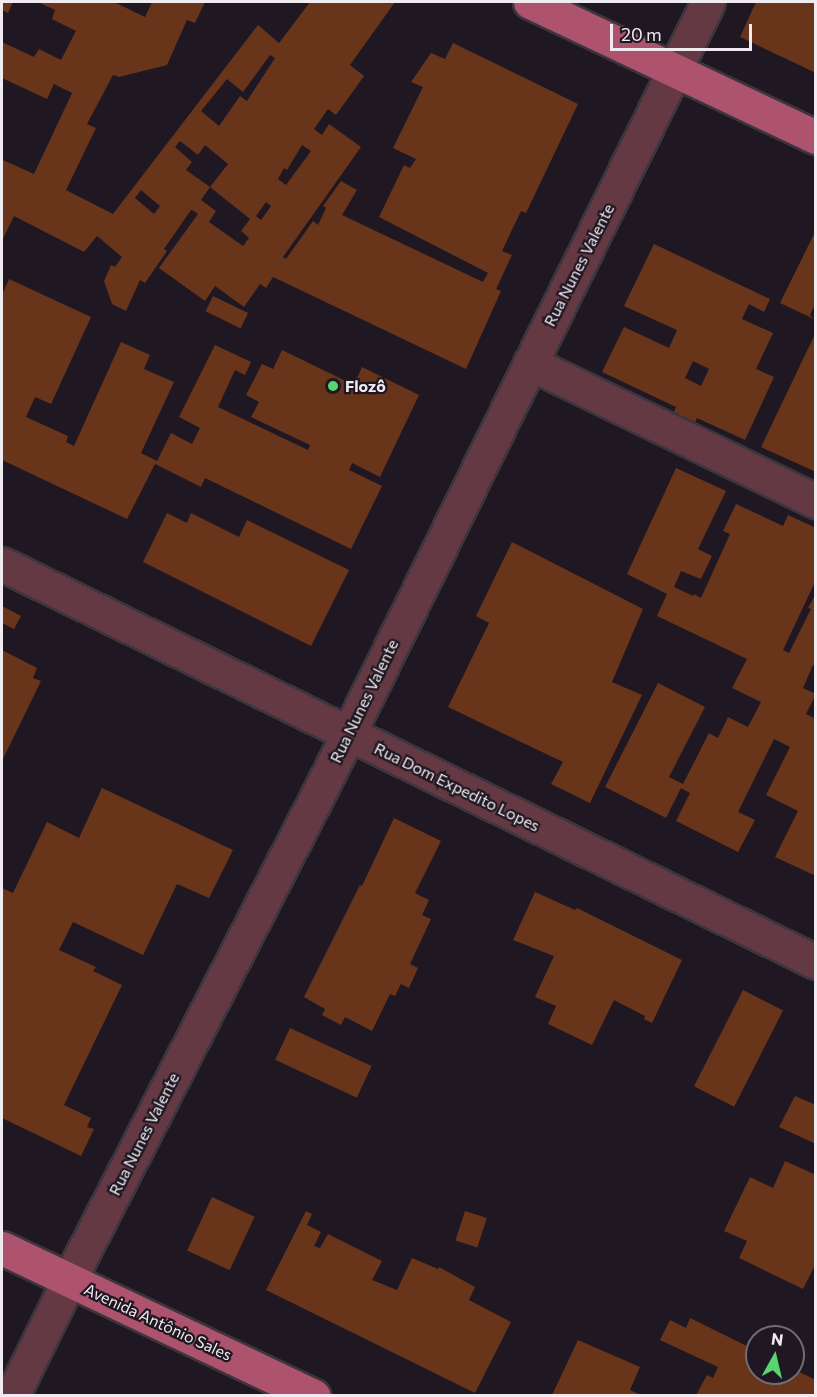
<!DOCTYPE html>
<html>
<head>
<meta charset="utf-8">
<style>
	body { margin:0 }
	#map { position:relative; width:817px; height:1397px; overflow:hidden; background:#1f1721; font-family:Commissioner,sans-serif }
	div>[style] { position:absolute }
	.building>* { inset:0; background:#69351a; transform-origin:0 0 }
	.roads { filter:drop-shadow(2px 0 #3c353e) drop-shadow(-2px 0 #3c353e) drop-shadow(0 2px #3c353e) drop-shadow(0 -2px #3c353e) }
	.minor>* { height:33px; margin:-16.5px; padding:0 16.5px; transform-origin:16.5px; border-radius:16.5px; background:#653944 }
	.tertiary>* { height:33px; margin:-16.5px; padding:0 16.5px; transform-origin:16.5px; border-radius:16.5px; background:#653944 }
	.primary>* { height:33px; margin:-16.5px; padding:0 16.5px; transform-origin:16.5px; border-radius:16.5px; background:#ae536d }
	.dots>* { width:16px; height:16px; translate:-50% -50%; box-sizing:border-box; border:3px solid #1f1721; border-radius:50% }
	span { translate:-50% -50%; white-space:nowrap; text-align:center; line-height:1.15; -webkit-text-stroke:4.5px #1f1721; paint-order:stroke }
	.street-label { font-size:16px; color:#f0eaf1 }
	.poi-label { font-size:16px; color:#f0eaf1; font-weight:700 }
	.left { translate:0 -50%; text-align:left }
	.frame { position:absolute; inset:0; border:3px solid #f0eaf1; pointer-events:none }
	.north { position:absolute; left:745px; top:1325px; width:60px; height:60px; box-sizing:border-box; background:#1f1721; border:2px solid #736b74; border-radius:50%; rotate:8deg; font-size:16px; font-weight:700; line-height:24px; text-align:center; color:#f0eaf1 }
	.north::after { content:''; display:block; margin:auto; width:21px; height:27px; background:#57d570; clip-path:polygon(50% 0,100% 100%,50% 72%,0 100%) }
	.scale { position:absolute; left:610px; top:24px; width:142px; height:27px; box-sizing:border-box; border:3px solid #f0eaf1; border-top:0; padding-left:8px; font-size:18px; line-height:21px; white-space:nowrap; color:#f0eaf1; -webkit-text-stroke:4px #1f1721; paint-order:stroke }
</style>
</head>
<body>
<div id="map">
	<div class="building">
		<i style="clip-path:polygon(2px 2px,13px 2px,8px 13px,2px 10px)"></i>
		<i style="clip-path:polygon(evenodd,38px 2px,114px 2px,145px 17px,152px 2px,205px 2px,195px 23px,187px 20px,167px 65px,119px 77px,113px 75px,87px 124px,96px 128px,66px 190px,113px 214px,258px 25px,279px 43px,310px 2px,395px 2px,350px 65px,364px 76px,336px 115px,328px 109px,314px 129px,322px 135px,329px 124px,361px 147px,283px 257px,286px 259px,313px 221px,318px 225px,326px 208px,323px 206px,341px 181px,357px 190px,342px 215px,483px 282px,488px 273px,379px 217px,404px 165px,410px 168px,416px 159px,393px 148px,423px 87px,411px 82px,431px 53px,445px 59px,453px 43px,578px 104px,526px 213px,521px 211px,502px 251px,512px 255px,496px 289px,501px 291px,466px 369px,273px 277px,266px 288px,260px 284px,244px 307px,215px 286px,205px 301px,159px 268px,198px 214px,194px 211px,191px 210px,164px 249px,167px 251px,145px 283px,140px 280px,126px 311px,112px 304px,104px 281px,111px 265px,115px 267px,122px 257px,97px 236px,84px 252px,14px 216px,2px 241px,3px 160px,34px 174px,72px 93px,54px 84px,47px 99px,2px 78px,2px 42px,34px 57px,39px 49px,61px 60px,76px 31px,52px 19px,55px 10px,38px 2px,270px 55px,275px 58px,247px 101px,240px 96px,219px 126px,201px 111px,227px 79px,243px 92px,270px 55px,38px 2px,180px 141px,198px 155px,205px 145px,228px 164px,210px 187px,250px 219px,241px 231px,249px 238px,243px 246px,209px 222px,216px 211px,201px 200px,210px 187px,186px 170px,192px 162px,175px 147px,180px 141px,38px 2px,302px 145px,311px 151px,286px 185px,278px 179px,284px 168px,287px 170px,302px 145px,38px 2px,141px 190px,160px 206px,154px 214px,135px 198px,141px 190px,38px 2px,266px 202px,271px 206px,261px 220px,256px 216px,266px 202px)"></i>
		<i style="clip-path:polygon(756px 2px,816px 2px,816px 73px,740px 37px)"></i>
		<i style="clip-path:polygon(816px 230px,816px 302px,810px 315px,814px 319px,780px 303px)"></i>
		<i style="clip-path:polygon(evenodd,654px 244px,770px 299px,764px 312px,749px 304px,742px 319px,773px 333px,756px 369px,774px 377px,745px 440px,697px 418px,694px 424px,673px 414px,676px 407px,602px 372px,624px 327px,669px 348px,677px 330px,624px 306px,654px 244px,693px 361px,709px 369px,701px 386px,685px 378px,693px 361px)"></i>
		<i style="clip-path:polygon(9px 279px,91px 317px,51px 404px,35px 397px,26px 417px,68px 436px,66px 442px,74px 446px,121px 342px,150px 355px,144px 369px,174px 382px,141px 453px,157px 461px,171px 433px,192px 444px,200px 428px,179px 417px,215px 345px,251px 362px,245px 375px,235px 370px,218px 407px,308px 450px,310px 445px,251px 417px,259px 402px,246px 395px,262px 364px,273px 369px,282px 350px,354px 385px,362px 367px,419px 395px,380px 477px,352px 463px,349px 470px,382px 486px,351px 549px,205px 478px,201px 487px,155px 464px,127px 519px,2px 460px,2px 295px)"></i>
		<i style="left:213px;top:296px;width:39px;height:17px;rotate:26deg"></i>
		<i style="clip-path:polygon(816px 332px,816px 472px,761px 447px)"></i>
		<i style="clip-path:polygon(676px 468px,726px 491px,698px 549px,712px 556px,701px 579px,681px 571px,674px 587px,693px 596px,694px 594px,701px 598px,730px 534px,723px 531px,736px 504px,783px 526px,788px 515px,816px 528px,816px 580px,783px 650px,789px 653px,811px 609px,808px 608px,816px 593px,816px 667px,813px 665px,803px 688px,816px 694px,806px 714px,816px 719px,816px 876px,775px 857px,798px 811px,766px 795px,790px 747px,774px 739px,738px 812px,755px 820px,738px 852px,676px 821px,690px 793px,681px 788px,666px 818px,605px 787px,658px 683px,705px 707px,669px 777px,683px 784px,709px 733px,718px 738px,728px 717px,748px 727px,761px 702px,732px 688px,747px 659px,657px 616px,667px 594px,627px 574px)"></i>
		<i style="clip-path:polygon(167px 513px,187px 523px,191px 513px,239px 537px,247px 520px,349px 570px,311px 646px,143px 562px)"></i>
		<i style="clip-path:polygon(512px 542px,643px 609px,612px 682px,642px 695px,590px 803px,551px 784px,563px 762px,448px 707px,489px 623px,476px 616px)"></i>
		<i style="clip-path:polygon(2px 606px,21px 616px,14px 629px,2px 623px)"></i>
		<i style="clip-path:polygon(2px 650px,37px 668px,33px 678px,41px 681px,2px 761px)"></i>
		<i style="clip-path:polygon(102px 788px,233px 850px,209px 898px,177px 884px,143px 955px,73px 922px,59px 950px,96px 967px,93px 971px,122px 985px,64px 1105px,91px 1118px,87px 1127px,94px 1129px,81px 1156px,2px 1118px,2px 888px,13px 893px,47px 822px,79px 838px)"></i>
		<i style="clip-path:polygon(394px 818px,441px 841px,415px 893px,429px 900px,422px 915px,431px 919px,410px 964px,418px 968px,409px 988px,401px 984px,395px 996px,390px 994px,372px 1031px,345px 1017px,341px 1025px,322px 1015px,325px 1009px,304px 997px,360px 885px,362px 886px)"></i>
		<i style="clip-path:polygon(535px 892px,575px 910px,577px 908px,682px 960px,652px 1023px,644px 1019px,645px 1016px,614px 1000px,592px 1045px,548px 1024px,556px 1006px,535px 997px,554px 956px,513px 940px)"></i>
		<i style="left:743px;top:990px;width:45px;height:108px;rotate:27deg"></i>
		<i style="left:290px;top:1028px;width:90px;height:35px;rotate:25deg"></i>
		<i style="clip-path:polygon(795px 1096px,816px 1105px,816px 1144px,779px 1127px)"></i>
		<i style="clip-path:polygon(785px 1161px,816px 1175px,816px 1263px,803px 1289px,739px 1258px,747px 1241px,724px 1231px,750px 1177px,773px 1188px)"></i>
		<i style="left:212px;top:1197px;width:47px;height:59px;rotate:25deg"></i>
		<i style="clip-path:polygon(306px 1211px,312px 1214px,307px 1225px,321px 1232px,314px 1246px,320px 1248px,328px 1234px,382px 1261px,372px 1280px,397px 1290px,412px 1258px,438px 1269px,439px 1267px,475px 1287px,469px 1300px,511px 1322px,475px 1393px,266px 1290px)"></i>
		<i style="left:465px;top:1211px;width:23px;height:31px;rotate:18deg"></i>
		<i style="clip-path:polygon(690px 1318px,757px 1351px,757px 1373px,793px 1373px,793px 1369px,816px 1380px,816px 1395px,696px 1395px,707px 1375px,713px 1378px,718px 1367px,660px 1340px,670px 1320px,686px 1328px)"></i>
		<i style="clip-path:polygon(578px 1340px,640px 1367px,630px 1390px,641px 1395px,552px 1395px)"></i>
	</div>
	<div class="roads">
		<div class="minor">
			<i style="left:530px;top:363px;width:318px;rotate:25.8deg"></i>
			<i style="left:69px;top:1280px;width:568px;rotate:-62.85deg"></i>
			<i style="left:328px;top:775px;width:861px;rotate:-63.82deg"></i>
		</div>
		<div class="tertiary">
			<i style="left:2px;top:564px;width:906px;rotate:26.06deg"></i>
			<i style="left:12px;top:1396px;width:129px;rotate:-63.8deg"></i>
		</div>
		<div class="primary">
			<i style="left:530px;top:2px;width:316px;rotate:25.3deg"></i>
			<i style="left:2px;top:1248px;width:345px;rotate:25.4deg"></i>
		</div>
	</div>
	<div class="dots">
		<i style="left:333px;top:386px;background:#57d570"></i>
	</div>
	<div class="street-label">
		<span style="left:579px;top:265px;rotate:-63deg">Rua Nunes Valente</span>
		<span style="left:364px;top:701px;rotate:-64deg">Rua Nunes Valente</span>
		<span style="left:457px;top:787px;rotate:26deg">Rua Dom Expedito Lopes</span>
		<span style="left:144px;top:1134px;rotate:-63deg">Rua Nunes Valente</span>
		<span style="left:158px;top:1322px;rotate:25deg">Avenida Antônio Sales</span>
	</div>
	<div class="poi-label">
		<span class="left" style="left:345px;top:386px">Flozô</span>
	</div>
	<div class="frame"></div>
	<div class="north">N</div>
	<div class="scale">20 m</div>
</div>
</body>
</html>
